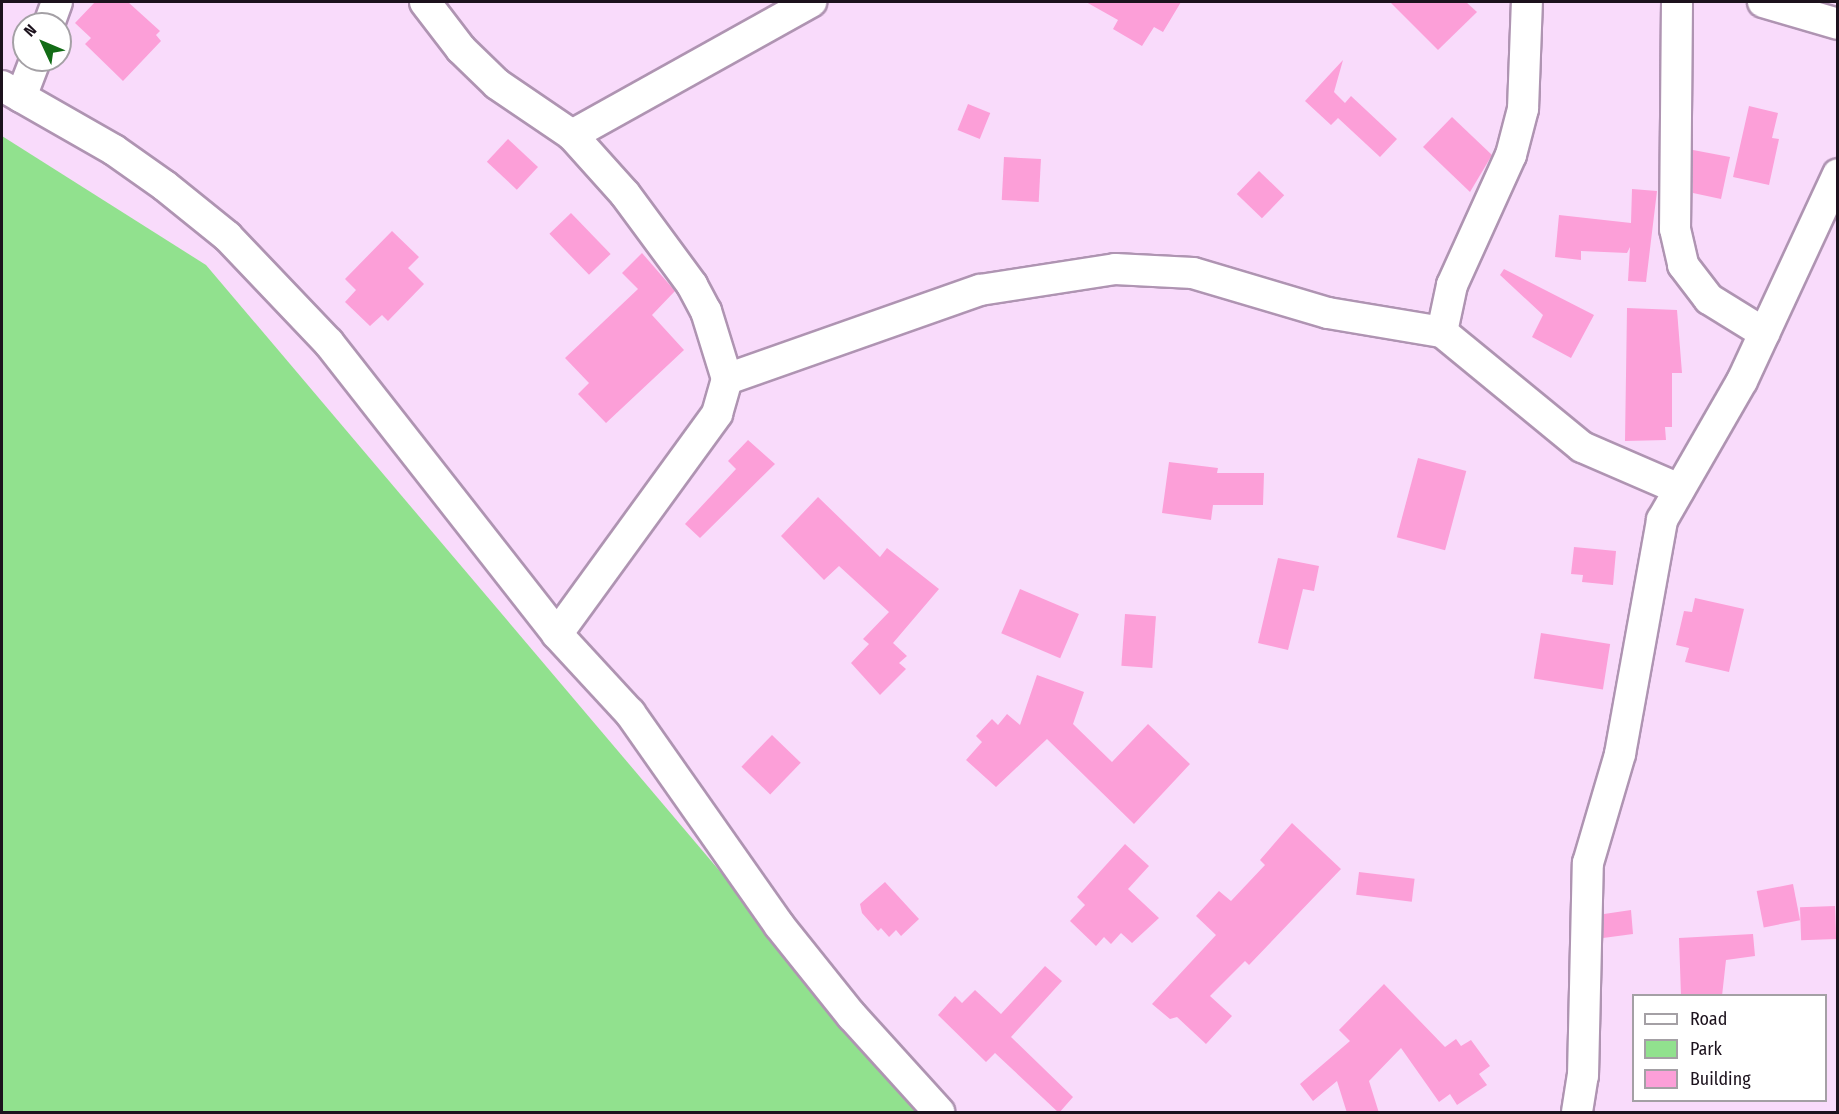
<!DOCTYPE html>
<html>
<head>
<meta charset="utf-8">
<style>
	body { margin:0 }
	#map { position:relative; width:1839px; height:1114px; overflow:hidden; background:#f9dbfb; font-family:"Fira Sans Condensed",sans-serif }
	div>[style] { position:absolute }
	.green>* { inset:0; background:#91e18e }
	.building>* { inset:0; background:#fc9fd8; transform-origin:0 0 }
	.roads { filter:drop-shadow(2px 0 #af94b2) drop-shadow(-2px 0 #af94b2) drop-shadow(0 2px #af94b2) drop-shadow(0 -2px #af94b2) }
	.street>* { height:30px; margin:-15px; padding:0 15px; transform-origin:15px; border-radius:15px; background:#fff }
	span { translate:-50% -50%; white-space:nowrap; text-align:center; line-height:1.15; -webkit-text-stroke:4.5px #fff; paint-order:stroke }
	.frame { position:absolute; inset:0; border:3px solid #1c121d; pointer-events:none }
	.legend { position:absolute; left:1632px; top:994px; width:195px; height:108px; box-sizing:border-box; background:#fff; border:2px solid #a4a0a5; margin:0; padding:8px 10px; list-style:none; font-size:18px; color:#1c121d }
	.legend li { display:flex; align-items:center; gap:12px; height:30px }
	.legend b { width:30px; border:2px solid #a4a0a5 }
	.north { position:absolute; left:12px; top:12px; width:60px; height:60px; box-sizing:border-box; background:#fff; border:2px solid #a4a0a5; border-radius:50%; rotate:314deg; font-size:16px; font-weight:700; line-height:24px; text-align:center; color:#1c121d }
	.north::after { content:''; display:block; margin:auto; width:21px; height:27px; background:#126c16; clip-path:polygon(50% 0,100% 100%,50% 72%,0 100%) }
</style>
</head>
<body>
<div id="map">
	<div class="green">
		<i style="clip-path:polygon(2px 136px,206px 265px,924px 1112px,2px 1112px)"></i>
	</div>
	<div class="building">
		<i style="clip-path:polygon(95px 2px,128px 2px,160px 31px,156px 35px,161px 41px,123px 81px,85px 44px,91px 38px,75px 23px)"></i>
		<i style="clip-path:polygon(1086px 2px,1181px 2px,1163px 32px,1154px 27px,1142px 46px,1113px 29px,1118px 20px)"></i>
		<i style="clip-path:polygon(1390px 2px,1466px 2px,1477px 12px,1438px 50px)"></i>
		<i style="clip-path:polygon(1343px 60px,1334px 92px,1345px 103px,1351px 96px,1397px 139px,1380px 157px,1338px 118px,1331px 125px,1305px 101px)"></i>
		<i style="left:968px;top:104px;width:24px;height:28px;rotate:22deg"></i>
		<i style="clip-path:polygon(1749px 106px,1778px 113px,1772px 138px,1779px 139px,1769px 185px,1733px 177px)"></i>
		<i style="clip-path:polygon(1452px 117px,1492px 155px,1470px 192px,1423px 147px)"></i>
		<i style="left:508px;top:139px;width:41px;height:31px;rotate:43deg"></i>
		<i style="clip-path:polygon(1693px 150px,1730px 157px,1721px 199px,1693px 193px)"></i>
		<i style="left:1004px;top:157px;width:37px;height:43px;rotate:3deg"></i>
		<i style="left:1259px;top:171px;width:35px;height:32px;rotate:44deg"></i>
		<i style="clip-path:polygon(1632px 189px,1657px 191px,1646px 282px,1628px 281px,1630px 247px,1627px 253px,1581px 251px,1581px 260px,1555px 257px,1559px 215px,1631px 223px)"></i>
		<i style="left:571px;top:213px;width:57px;height:30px;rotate:46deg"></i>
		<i style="clip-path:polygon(392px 231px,419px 257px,408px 268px,424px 284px,388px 321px,382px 315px,370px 326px,345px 302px,356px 290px,345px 279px)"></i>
		<i style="clip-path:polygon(642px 253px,675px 291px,652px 315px,684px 350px,606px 423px,578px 394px,589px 383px,565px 358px,638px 289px,622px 273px)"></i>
		<i style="clip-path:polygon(1504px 269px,1594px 315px,1571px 358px,1532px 337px,1543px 315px,1500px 275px)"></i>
		<i style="clip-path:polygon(1627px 308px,1677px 310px,1682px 373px,1672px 373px,1672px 427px,1665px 427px,1666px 440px,1625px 441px)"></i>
		<i style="clip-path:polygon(748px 440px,775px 464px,700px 538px,685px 524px,736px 469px,728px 461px)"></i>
		<i style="left:1418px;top:458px;width:50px;height:82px;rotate:15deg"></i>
		<i style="clip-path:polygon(1169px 462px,1218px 468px,1217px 473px,1264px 473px,1263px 505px,1213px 505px,1211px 520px,1162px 513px)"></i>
		<i style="clip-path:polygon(818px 497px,880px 557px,887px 548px,939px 589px,893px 643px,907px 656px,899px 663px,906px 669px,880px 695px,851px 663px,869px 644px,863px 639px,889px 612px,839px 566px,824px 580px,781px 536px)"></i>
		<i style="clip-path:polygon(1574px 547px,1616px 551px,1613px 585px,1582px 582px,1583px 575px,1571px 574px)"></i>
		<i style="clip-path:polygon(1278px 558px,1319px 566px,1314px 591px,1303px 589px,1288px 650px,1258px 643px)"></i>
		<i style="left:1020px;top:589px;width:64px;height:48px;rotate:23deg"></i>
		<i style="clip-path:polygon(1695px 598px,1744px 609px,1729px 672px,1685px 662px,1689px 648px,1676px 645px,1684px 611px,1692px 612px)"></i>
		<i style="left:1125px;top:614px;width:31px;height:52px;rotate:4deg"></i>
		<i style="left:1541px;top:633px;width:70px;height:46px;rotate:9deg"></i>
		<i style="clip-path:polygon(1037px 675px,1084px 692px,1073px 724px,1112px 762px,1148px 724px,1190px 764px,1134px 824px,1047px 739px,996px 787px,966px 760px,982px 742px,976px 736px,992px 719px,998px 725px,1007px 714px,1020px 725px)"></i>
		<i style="left:772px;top:735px;width:40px;height:44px;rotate:44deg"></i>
		<i style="clip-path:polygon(1292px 823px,1341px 869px,1249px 965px,1245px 961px,1210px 996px,1232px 1016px,1206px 1044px,1177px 1017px,1170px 1019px,1152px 1004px,1216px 935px,1196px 916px,1219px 891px,1231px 901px,1265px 865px,1260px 860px)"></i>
		<i style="clip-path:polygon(1125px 844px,1149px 866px,1128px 889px,1159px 918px,1132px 943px,1121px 933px,1111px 944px,1104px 937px,1096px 946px,1070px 921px,1085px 905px,1077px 897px)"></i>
		<i style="left:1359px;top:872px;width:56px;height:23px;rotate:7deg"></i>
		<i style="clip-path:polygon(885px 882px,919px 919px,901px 936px,896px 930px,889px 937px,881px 928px,878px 931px,862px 913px,860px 904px)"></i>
		<i style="left:1793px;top:884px;width:37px;height:37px;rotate:79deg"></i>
		<i style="left:1835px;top:906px;width:33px;height:35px;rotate:88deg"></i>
		<i style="clip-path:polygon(1631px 910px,1633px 934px,1603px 938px,1604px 914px)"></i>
		<i style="clip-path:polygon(1753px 934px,1755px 956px,1726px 960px,1722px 996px,1681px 996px,1679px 938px)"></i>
		<i style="clip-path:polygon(1045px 966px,1062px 981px,1011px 1037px,1073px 1097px,1059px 1113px,995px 1053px,986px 1062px,938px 1015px,955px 996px,962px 1003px,975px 990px,1001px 1014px)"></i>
		<i style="clip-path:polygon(1384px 984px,1445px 1047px,1456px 1039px,1461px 1046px,1471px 1040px,1490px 1066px,1479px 1074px,1487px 1085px,1457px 1105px,1450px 1094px,1439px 1102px,1401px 1048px,1369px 1081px,1379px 1113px,1347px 1113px,1337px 1081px,1313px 1101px,1300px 1084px,1350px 1041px,1339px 1030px)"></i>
	</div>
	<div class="roads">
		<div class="street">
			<i style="left:425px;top:2px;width:59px;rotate:52.5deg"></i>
			<i style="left:461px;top:49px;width:50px;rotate:44.2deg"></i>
			<i style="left:497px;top:84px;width:91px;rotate:34.2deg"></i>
			<i style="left:572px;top:135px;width:79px;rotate:48.1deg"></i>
			<i style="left:625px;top:194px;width:113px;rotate:53.6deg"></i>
			<i style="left:692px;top:285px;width:30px;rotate:62deg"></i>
			<i style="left:706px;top:311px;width:71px;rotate:72.8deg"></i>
			<i style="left:727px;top:379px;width:36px;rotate:106deg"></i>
			<i style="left:717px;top:414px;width:272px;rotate:126deg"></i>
			<i style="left:1677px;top:2px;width:227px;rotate:90.5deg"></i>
			<i style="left:1675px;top:229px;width:37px;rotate:77deg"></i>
			<i style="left:1683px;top:265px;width:43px;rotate:52.6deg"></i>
			<i style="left:1709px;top:299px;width:65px;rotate:31.7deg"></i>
			<i style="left:1763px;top:2px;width:78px;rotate:16.3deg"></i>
			<i style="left:49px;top:24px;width:23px;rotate:-70deg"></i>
			<i style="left:2px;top:86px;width:129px;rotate:29.7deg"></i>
			<i style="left:114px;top:150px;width:62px;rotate:35.2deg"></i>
			<i style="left:165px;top:186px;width:80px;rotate:38.9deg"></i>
			<i style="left:227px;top:236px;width:148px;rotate:46.4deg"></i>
			<i style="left:329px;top:343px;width:370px;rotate:51.9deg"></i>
			<i style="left:557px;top:634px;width:108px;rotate:47.3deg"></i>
			<i style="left:630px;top:713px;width:259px;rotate:54.9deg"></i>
			<i style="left:779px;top:925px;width:117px;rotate:51.3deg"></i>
			<i style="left:852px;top:1016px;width:130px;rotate:47.8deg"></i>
			<i style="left:21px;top:97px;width:40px;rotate:-69deg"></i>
			<i style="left:572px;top:135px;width:274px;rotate:-29.1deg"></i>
			<i style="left:1442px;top:332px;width:48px;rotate:-78deg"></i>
			<i style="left:1452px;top:285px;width:143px;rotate:-65.6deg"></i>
			<i style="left:1511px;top:155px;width:48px;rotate:-75.4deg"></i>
			<i style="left:1523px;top:109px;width:107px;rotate:-87.9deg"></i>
			<i style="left:727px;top:379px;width:268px;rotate:-19.4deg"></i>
			<i style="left:980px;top:290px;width:137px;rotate:-8.8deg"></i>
			<i style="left:1115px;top:269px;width:78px;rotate:2.9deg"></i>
			<i style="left:1193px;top:273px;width:141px;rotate:16.5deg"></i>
			<i style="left:1328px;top:313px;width:116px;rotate:9.5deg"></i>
			<i style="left:1442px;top:332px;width:181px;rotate:39.4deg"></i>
			<i style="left:1582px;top:447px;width:106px;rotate:23.4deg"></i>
			<i style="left:1577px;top:1112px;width:36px;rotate:-81deg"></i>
			<i style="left:1583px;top:1076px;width:213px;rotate:-88.7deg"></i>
			<i style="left:1588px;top:863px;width:114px;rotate:-73.6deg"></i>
			<i style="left:1620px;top:754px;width:238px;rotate:-79.8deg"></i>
			<i style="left:1662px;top:520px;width:160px;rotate:-60.1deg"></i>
			<i style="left:1742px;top:381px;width:228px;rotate:-65.1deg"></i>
		</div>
	</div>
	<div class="frame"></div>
	<ul class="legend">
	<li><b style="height:8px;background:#fff"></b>Road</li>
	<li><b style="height:16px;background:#91e18e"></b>Park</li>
	<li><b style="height:16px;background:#fc9fd8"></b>Building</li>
	</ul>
	<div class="north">N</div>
</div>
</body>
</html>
